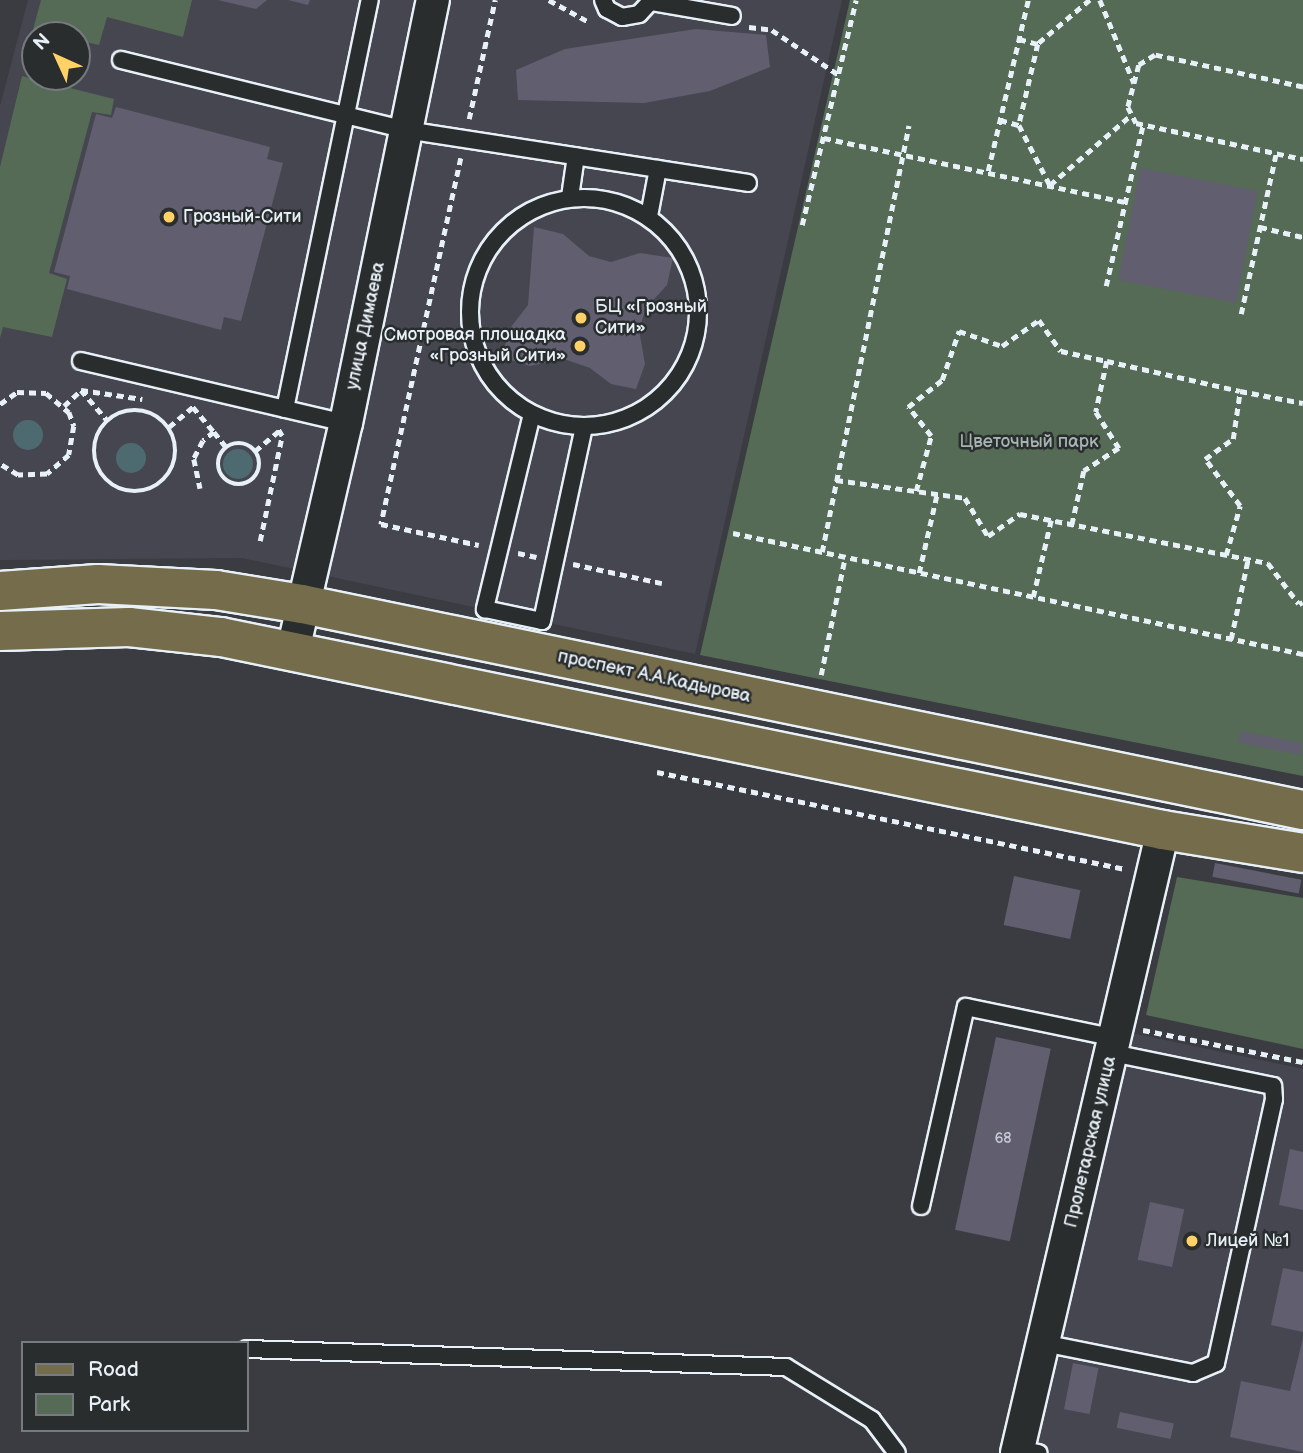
<!DOCTYPE html>
<html>
<head>
<meta charset="utf-8">
<style>
	body { margin:0 }
	#map { position:relative; width:1303px; height:1453px; overflow:hidden; background:#3a3c42; font-family:"Balsamiq Sans",sans-serif }
	div>[style] { position:absolute }
	.built>* { inset:0; background:#464650 }
	.green>* { inset:0; background:#556b56 }
	.water>* { inset:0; background:#4d6a71 }
	.round { border-radius:50% }
	.building>* { inset:0; background:#615e70; transform-origin:0 0 }
	.path>* { height:4.5px; margin-top:-2.25px; transform-origin:0; background:repeating-linear-gradient(90deg,#e8f1f8 0 7px,transparent 0 12px) }
	.path>.ring { margin:-2.25px; padding:0; box-sizing:content-box; background:none; border:4.5px solid #e8f1f8; border-radius:50% }
	.roads { filter:drop-shadow(2px 0 #e8f1f8) drop-shadow(-2px 0 #e8f1f8) drop-shadow(0 2px #e8f1f8) drop-shadow(0 -2px #e8f1f8) }
	.lane>* { height:16px; margin:-8px; padding:0 8px; transform-origin:8px; border-radius:8px; background:#2a2d2e }
	.lane>.ring { margin:-8px; padding:0; box-sizing:content-box; background:none; border:16px solid #2a2d2e; border-radius:50% }
	.street>* { height:32px; margin:-16px; padding:0 16px; transform-origin:16px; border-radius:16px; background:#2a2d2e }
	.primary>* { height:38px; margin:-19px; padding:0 19px; transform-origin:19px; border-radius:19px; background:#746c4b }
	.dots>* { width:19px; height:19px; translate:-50% -50%; box-sizing:border-box; border:4px solid #2a2d2e; border-radius:50% }
	span { translate:-50% -50%; white-space:nowrap; text-align:center; line-height:1.15; -webkit-text-stroke:5px #2a2d2e; paint-order:stroke }
	.number-label { font-size:14px; color:#c6ccd6 }
	.number-label span { -webkit-text-stroke-width:0 }
	.poi-label { font-size:18px; color:#e8f1f8 }
	.left { translate:0 -50%; text-align:left }
	.right { translate:-100% -50%; text-align:right }
	.street-label { font-size:18px; color:#e8f1f8 }
	.park-label { font-size:18px; color:#a6b5af }
	.legend { position:absolute; left:21px; top:1341px; width:228px; height:91px; box-sizing:border-box; background:#2a2d2e; border:2px solid #767b7f; margin:0; padding:9px 12px; list-style:none; font-size:21px; color:#e8f1f8 }
	.legend li { display:flex; align-items:center; gap:14px; height:35px }
	.legend b { width:35px; border:2px solid #767b7f }
	.north { position:absolute; left:21px; top:21px; width:70px; height:70px; box-sizing:border-box; background:#2a2d2e; border:2px solid #767b7f; border-radius:50%; rotate:315deg; font-size:19px; font-weight:700; line-height:28px; text-align:center; color:#e8f1f8 }
	.north::after { content:''; display:block; margin:auto; width:24px; height:32px; background:#ffd166; clip-path:polygon(50% 0,100% 100%,50% 72%,0 100%) }
</style>
</head>
<body>
<div id="map">
	<div class="built">
		<i style="clip-path:polygon(evenodd,28px 0,842px 0,695px 654px,242px 558px,0 560px,0 106px,28px 0,35px 35px,77px 35px,77px 77px,35px 77px,35px 35px)"></i>
		<i style="clip-path:polygon(1127px 1032px,1303px 1069px,1303px 1453px,1035px 1453px)"></i>
	</div>
	<div class="green">
		<i style="clip-path:polygon(41px 0,192px 0,183px 37px,107px 17px,99px 45px,77px 40px,77px 35px,35px 35px,35px 70px,23px 67px)"></i>
		<i style="clip-path:polygon(850px 0,1303px 0,1303px 776px,700px 655px)"></i>
		<i style="clip-path:polygon(22px 76px,114px 99px,111px 115px,92px 112px,49px 273px,67px 279px,52px 337px,3px 327px,0 338px,0 167px)"></i>
		<i style="clip-path:polygon(1177px 877px,1303px 898px,1303px 1049px,1146px 1015px)"></i>
	</div>
	<div class="water">
		<i class="round" style="left:13px;top:420px;width:30px;height:30px"></i>
		<i class="round" style="left:116px;top:443px;width:30px;height:30px"></i>
		<i class="round" style="left:223px;top:449px;width:30px;height:30px"></i>
	</div>
	<div class="building">
		<i style="clip-path:polygon(218px 0,267px 0,256px 9px)"></i>
		<i style="clip-path:polygon(288px 0,310px 0,308px 5px)"></i>
		<i style="clip-path:polygon(696px 29px,766px 35px,770px 67px,710px 91px,644px 103px,518px 100px,516px 70px,565px 49px)"></i>
		<i style="clip-path:polygon(116px 107px,270px 147px,267px 159px,283px 163px,241px 321px,224px 317px,221px 330px,67px 289px,70px 276px,54px 272px,96px 114px,112px 118px)"></i>
		<i style="left:1140px;top:168px;width:120px;height:114px;rotate:11deg"></i>
		<i style="clip-path:polygon(534px 227px,563px 234px,589px 256px,611px 262px,640px 253px,673px 258px,667px 285px,646px 308px,639px 330px,645px 364px,636px 389px,611px 384px,590px 368px,564px 359px,530px 366px,501px 357px,511px 327px,528px 305px)"></i>
		<i style="left:1241px;top:731px;width:63px;height:12px;rotate:11deg"></i>
		<i style="left:1215px;top:863px;width:88px;height:14px;rotate:11deg"></i>
		<i style="left:1014px;top:876px;width:68px;height:50px;rotate:12deg"></i>
		<i style="left:996px;top:1037px;width:56px;height:197px;rotate:12deg"></i>
		<i style="clip-path:polygon(1290px 1149px,1303px 1152px,1303px 1210px,1279px 1205px)"></i>
		<i style="left:1150px;top:1202px;width:35px;height:59px;rotate:12deg"></i>
		<i style="clip-path:polygon(1283px 1268px,1303px 1272px,1303px 1332px,1271px 1325px)"></i>
		<i style="clip-path:polygon(1303px 1338px,1303px 1452px,1230px 1437px,1241px 1381px,1290px 1391px)"></i>
		<i style="left:1073px;top:1363px;width:26px;height:47px;rotate:11deg"></i>
		<i style="left:1120px;top:1412px;width:55px;height:16px;rotate:12deg"></i>
	</div>
	<div class="path">
		<i style="left:549px;top:0;width:46px;rotate:28.8deg"></i>
		<i style="left:1090px;top:0;width:68px;rotate:139.8deg"></i>
		<i style="left:1038px;top:44px;width:83px;rotate:103.2deg"></i>
		<i style="left:1019px;top:125px;width:68px;rotate:62.7deg"></i>
		<i style="left:1050px;top:185px;width:106px;rotate:-40.8deg"></i>
		<i style="left:1100px;top:0;width:90px;rotate:67.7deg"></i>
		<i style="left:749px;top:27px;width:23px;rotate:7deg"></i>
		<i style="left:772px;top:30px;width:81px;rotate:33.9deg"></i>
		<i style="left:1019px;top:39px;width:20px;rotate:15deg"></i>
		<i style="left:1303px;top:87px;width:151px;rotate:-167.8deg"></i>
		<i style="left:1155px;top:55px;width:19px;rotate:148deg"></i>
		<i style="left:1139px;top:65px;width:43px;rotate:104.7deg"></i>
		<i style="left:1128px;top:107px;width:18px;rotate:63deg"></i>
		<i style="left:1136px;top:123px;width:171px;rotate:12.2deg"></i>
		<i style="left:469px;top:119px;width:122px;rotate:-77.7deg"></i>
		<i style="left:1000px;top:120px;width:20px;rotate:15deg"></i>
		<i style="left:824px;top:138px;width:307px;rotate:12deg"></i>
		<i style="left:461px;top:158px;width:375px;rotate:102.3deg"></i>
		<i style="left:381px;top:524px;width:100px;rotate:12.1deg"></i>
		<i style="left:988px;top:171px;width:176px;rotate:-76.8deg"></i>
		<i style="left:802px;top:225px;width:231px;rotate:-76.5deg"></i>
		<i style="left:1260px;top:227px;width:44px;rotate:13.1deg"></i>
		<i style="left:1106px;top:286px;width:165px;rotate:-77.1deg"></i>
		<i style="left:1241px;top:314px;width:165px;rotate:-77.7deg"></i>
		<i style="left:1107px;top:361px;width:136px;rotate:12.7deg"></i>
		<i style="left:81px;top:390px;width:62px;rotate:8.4deg"></i>
		<i style="left:0;top:404px;width:21px;rotate:-35deg"></i>
		<i style="left:17px;top:392px;width:29px;rotate:2deg"></i>
		<i style="left:46px;top:393px;width:30px;rotate:40deg"></i>
		<i style="left:69px;top:412px;width:15px;rotate:70deg"></i>
		<i style="left:74px;top:426px;width:29px;rotate:100deg"></i>
		<i style="left:69px;top:455px;width:29px;rotate:139deg"></i>
		<i style="left:47px;top:474px;width:29px;rotate:178deg"></i>
		<i style="left:18px;top:475px;width:21px;rotate:-149deg"></i>
		<i style="left:64px;top:406px;width:23px;rotate:-43deg"></i>
		<i style="left:81px;top:390px;width:40px;rotate:49deg"></i>
		<i class="ring" style="left:94px;top:410px;width:77.5px;height:77.5px"></i>
		<i style="left:169px;top:427px;width:31px;rotate:-40deg"></i>
		<i style="left:193px;top:407px;width:33px;rotate:50deg"></i>
		<i style="left:214px;top:432px;width:14px;rotate:141deg"></i>
		<i style="left:203px;top:441px;width:20px;rotate:117deg"></i>
		<i style="left:194px;top:459px;width:30px;rotate:78deg"></i>
		<i style="left:214px;top:432px;width:19px;rotate:51deg"></i>
		<i class="ring" style="left:218px;top:443px;width:37.5px;height:37.5px"></i>
		<i style="left:255px;top:451px;width:31px;rotate:-40deg"></i>
		<i style="left:836px;top:480px;width:130px;rotate:7.9deg"></i>
		<i style="left:965px;top:498px;width:44px;rotate:58.8deg"></i>
		<i style="left:988px;top:536px;width:39px;rotate:-35deg"></i>
		<i style="left:1020px;top:514px;width:253px;rotate:11.2deg"></i>
		<i style="left:1268px;top:563px;width:51px;rotate:52.9deg"></i>
		<i style="left:1299px;top:604px;width:4px;rotate:-27deg"></i>
		<i style="left:916px;top:491px;width:57px;rotate:-74.7deg"></i>
		<i style="left:931px;top:436px;width:37px;rotate:-128deg"></i>
		<i style="left:908px;top:407px;width:43px;rotate:-38.5deg"></i>
		<i style="left:942px;top:380px;width:52px;rotate:-70.9deg"></i>
		<i style="left:959px;top:331px;width:46px;rotate:19.2deg"></i>
		<i style="left:1002px;top:346px;width:45px;rotate:-35.1deg"></i>
		<i style="left:1039px;top:320px;width:38px;rotate:55deg"></i>
		<i style="left:1061px;top:351px;width:47px;rotate:12.3deg"></i>
		<i style="left:1107px;top:361px;width:52px;rotate:102.2deg"></i>
		<i style="left:1096px;top:412px;width:43px;rotate:57.4deg"></i>
		<i style="left:1119px;top:448px;width:42px;rotate:146.7deg"></i>
		<i style="left:1084px;top:471px;width:55px;rotate:102.5deg"></i>
		<i style="left:733px;top:533px;width:583px;rotate:11.98deg"></i>
		<i style="left:260px;top:541px;width:107px;rotate:-78.2deg"></i>
		<i style="left:282px;top:436px;width:8px;rotate:-120deg"></i>
		<i style="left:822px;top:552px;width:435px;rotate:-78.5deg"></i>
		<i style="left:518px;top:553px;width:19px;rotate:12deg"></i>
		<i style="left:1226px;top:555px;width:51px;rotate:-74.1deg"></i>
		<i style="left:1240px;top:506px;width:59px;rotate:-126.7deg"></i>
		<i style="left:1205px;top:459px;width:34px;rotate:-36deg"></i>
		<i style="left:1233px;top:439px;width:49px;rotate:-81.7deg"></i>
		<i style="left:1240px;top:391px;width:64px;rotate:10.8deg"></i>
		<i style="left:573px;top:564px;width:91px;rotate:12.1deg"></i>
		<i style="left:919px;top:573px;width:81px;rotate:-77.2deg"></i>
		<i style="left:1033px;top:597px;width:79px;rotate:-76.8deg"></i>
		<i style="left:1231px;top:639px;width:82px;rotate:-78deg"></i>
		<i style="left:821px;top:675px;width:120px;rotate:-78.5deg"></i>
		<i style="left:657px;top:772px;width:478px;rotate:11.7deg"></i>
		<i style="left:1143px;top:1030px;width:163px;rotate:11.3deg"></i>
	</div>
	<div class="roads">
		<div class="lane">
			<i style="left:603px;top:0;width:10px;rotate:66deg"></i>
			<i style="left:607px;top:9px;width:17px;rotate:28deg"></i>
			<i style="left:622px;top:17px;width:17px;rotate:-10deg"></i>
			<i style="left:639px;top:14px;width:19px;rotate:-47deg"></i>
			<i style="left:652px;top:2px;width:81px;rotate:9.9deg"></i>
			<i style="left:121px;top:60px;width:293px;rotate:13.8deg"></i>
			<i style="left:406px;top:130px;width:346px;rotate:8.8deg"></i>
			<i style="left:570px;top:197px;width:41px;rotate:-81.7deg"></i>
			<i class="ring" style="left:470px;top:198px;width:212px;height:212px"></i>
			<i style="left:649px;top:216px;width:48px;rotate:-79.2deg"></i>
			<i style="left:81px;top:361px;width:272px;rotate:13.2deg"></i>
			<i style="left:285px;top:409px;width:418px;rotate:-78.3deg"></i>
			<i style="left:532px;top:414px;width:201px;rotate:103.6deg"></i>
			<i style="left:485px;top:609px;width:58px;rotate:11.9deg"></i>
			<i style="left:542px;top:621px;width:199px;rotate:-77.8deg"></i>
			<i style="left:921px;top:1206px;width:204px;rotate:-77.3deg"></i>
			<i style="left:966px;top:1007px;width:153px;rotate:11.7deg"></i>
			<i style="left:1043px;top:1343px;width:153px;rotate:11.3deg"></i>
			<i style="left:1193px;top:1373px;width:25px;rotate:-23deg"></i>
			<i style="left:1216px;top:1363px;width:270px;rotate:-77.6deg"></i>
			<i style="left:1274px;top:1099px;width:13px;rotate:-94deg"></i>
			<i style="left:1273px;top:1086px;width:164px;rotate:-168.4deg"></i>
			<i style="left:247px;top:1349px;width:539px;rotate:1.91deg"></i>
			<i style="left:786px;top:1367px;width:101px;rotate:31.6deg"></i>
			<i style="left:872px;top:1420px;width:41px;rotate:52.9deg"></i>
			<i style="left:1018px;top:1449px;width:21px;rotate:11deg"></i>
		</div>
		<div class="street">
			<i style="left:293px;top:650px;width:233px;rotate:-76.9deg"></i>
			<i style="left:346px;top:423px;width:432px;rotate:-78.4deg"></i>
			<i style="left:1017px;top:1453px;width:640px;rotate:-76.81deg"></i>
		</div>
		<div class="primary">
			<i style="left:0;top:591px;width:98px;rotate:-4.1deg"></i>
			<i style="left:98px;top:584px;width:118px;rotate:2.9deg"></i>
			<i style="left:216px;top:590px;width:87px;rotate:9.2deg"></i>
			<i style="left:302px;top:604px;width:1022px;rotate:11.63deg"></i>
			<i style="left:0;top:631px;width:129px;rotate:-1.8deg"></i>
			<i style="left:129px;top:627px;width:93px;rotate:6.2deg"></i>
			<i style="left:221px;top:637px;width:962px;rotate:11.58deg"></i>
			<i style="left:1163px;top:830px;width:142px;rotate:9.3deg"></i>
		</div>
	</div>
	<div class="dots">
		<i style="left:169px;top:217px;background:#ffd166"></i>
		<i style="left:581px;top:318px;background:#ffd166"></i>
		<i style="left:580px;top:346px;background:#ffd166"></i>
		<i style="left:1192px;top:1241px;background:#ffd166"></i>
	</div>
	<div class="number-label">
		<span style="left:1003px;top:1139px">68</span>
	</div>
	<div class="poi-label">
		<span class="left" style="left:183px;top:217px">Грозный-Сити</span>
		<span class="left" style="left:595px;top:318px">БЦ «Грозный<br>Сити»</span>
		<span class="right" style="left:566px;top:346px">Смотровая площадка<br>«Грозный Сити»</span>
		<span class="left" style="left:1206px;top:1241px">Лицей №1</span>
	</div>
	<div class="street-label">
		<span style="left:366px;top:326px;rotate:-78deg">улица Димаева</span>
		<span style="left:654px;top:677px;rotate:12deg">проспект А.А.Кадырова</span>
		<span style="left:1091px;top:1142px;rotate:-77deg">Пролетарская улица</span>
	</div>
	<div class="park-label">
		<span style="left:1029px;top:442px">Цветочный парк</span>
	</div>
	<ul class="legend">
	<li><b style="height:9px;background:#746c4b"></b>Road</li>
	<li><b style="height:19px;background:#556b56"></b>Park</li>
	</ul>
	<div class="north">N</div>
</div>
</body>
</html>
